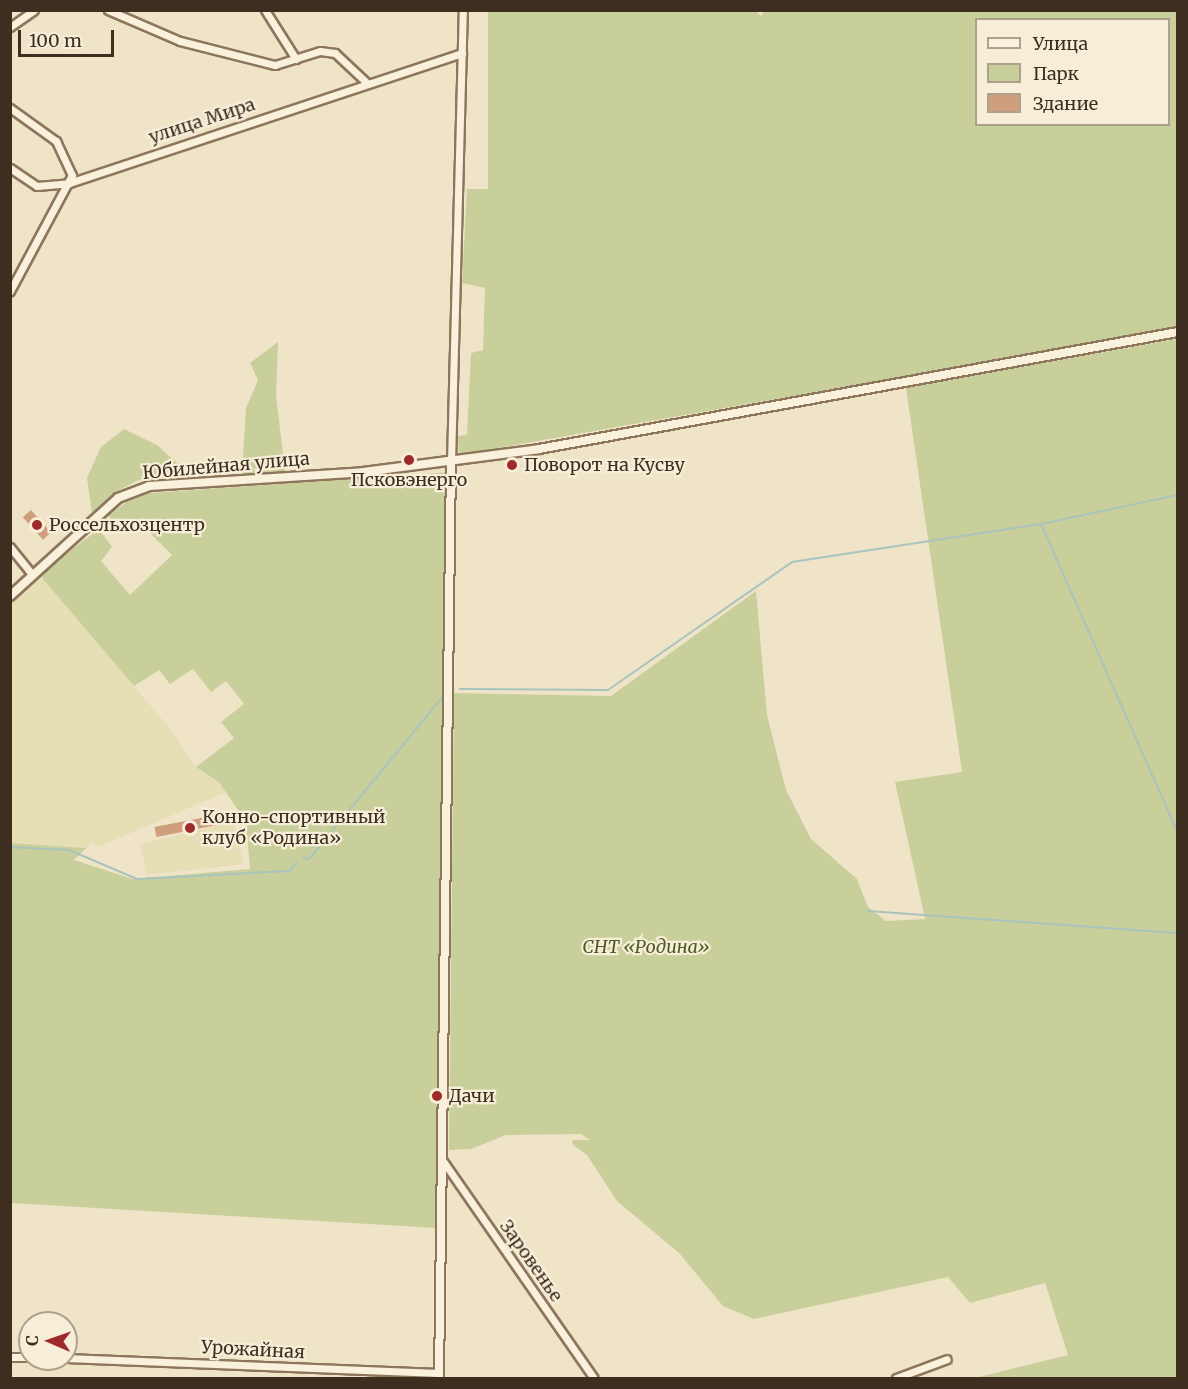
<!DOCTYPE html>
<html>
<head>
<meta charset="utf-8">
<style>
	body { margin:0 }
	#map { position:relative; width:1188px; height:1389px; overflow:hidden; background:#f0e4c8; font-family:Merriweather,serif }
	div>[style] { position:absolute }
	.farmland>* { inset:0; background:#e6deb5 }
	.green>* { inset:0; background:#c9cf9b }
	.stream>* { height:2px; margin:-1px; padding:0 1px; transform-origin:1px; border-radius:1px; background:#a9c4bc }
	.building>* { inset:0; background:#cf9f7d; transform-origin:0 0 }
	.roads { filter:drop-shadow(2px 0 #8d765c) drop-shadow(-2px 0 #8d765c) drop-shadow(0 2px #8d765c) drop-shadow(0 -2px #8d765c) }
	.minor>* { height:7px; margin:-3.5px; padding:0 3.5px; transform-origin:3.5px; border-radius:3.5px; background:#faf1dc }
	.tertiary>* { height:8px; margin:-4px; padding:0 4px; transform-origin:4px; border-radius:4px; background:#faf1dc }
	.dots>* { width:16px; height:16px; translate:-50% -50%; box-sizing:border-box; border:3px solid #f7eed8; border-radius:50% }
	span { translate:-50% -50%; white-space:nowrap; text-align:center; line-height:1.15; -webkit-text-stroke:4.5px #f7eed8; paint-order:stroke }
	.street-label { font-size:18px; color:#3d2e20 }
	.poi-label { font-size:18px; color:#3d2e20 }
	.left { translate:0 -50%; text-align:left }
	.park-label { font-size:18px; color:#4d5a26; font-style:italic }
	.frame { position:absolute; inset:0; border:12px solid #3d2e20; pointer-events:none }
	.legend { position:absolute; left:975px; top:18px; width:195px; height:108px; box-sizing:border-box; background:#f7eed8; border:2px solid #ada18e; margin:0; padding:8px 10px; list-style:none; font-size:18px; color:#3d2e20 }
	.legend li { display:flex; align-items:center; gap:12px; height:30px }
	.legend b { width:30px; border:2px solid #ada18e }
	.north { position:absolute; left:18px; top:1311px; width:60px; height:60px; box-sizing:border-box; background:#f7eed8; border:2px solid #ada18e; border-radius:50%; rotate:272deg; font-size:16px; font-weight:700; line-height:24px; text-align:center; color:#3d2e20 }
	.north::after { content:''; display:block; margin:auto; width:21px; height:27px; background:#9e2a2b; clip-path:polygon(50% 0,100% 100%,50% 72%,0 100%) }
	.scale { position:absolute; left:18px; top:30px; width:96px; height:27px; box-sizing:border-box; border:3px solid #3d2e20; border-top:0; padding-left:8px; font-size:18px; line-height:21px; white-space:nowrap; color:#3d2e20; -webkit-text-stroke:4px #f7eed8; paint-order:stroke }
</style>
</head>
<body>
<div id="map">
	<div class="farmland">
		<i style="clip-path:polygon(42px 578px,173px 732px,196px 767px,219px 782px,226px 792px,98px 847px,92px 843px,86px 848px,11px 843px,11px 601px)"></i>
		<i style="clip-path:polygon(234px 822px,244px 864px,147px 875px,140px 844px)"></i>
	</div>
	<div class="green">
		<i style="clip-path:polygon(evenodd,755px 10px,761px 16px,765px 10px,1177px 11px,1177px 328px,459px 455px,458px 436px,467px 435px,471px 353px,483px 350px,485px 288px,462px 283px,467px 189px,488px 189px,488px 11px,755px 10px,976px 20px,1168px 20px,1168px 124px,976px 124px,976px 20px)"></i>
		<i style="clip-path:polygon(1177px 339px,1177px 1378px,975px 1378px,1068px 1355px,1045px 1283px,970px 1303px,948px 1277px,754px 1319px,723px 1306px,679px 1253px,617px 1201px,587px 1155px,573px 1145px,572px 1140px,590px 1140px,581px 1134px,506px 1135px,471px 1149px,449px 1150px,454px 693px,611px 696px,756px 591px,767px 715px,786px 790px,811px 839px,857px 879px,868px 907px,886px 921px,925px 919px,895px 782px,962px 772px,906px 388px)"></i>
		<i style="clip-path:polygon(278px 342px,276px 395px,285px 471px,242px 474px,246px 408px,258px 380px,250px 363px)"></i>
		<i style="clip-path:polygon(124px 429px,157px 445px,188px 473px,139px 480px,115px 492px,92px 512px,87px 478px,101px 447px)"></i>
		<i style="clip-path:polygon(449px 472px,437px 1228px,11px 1203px,10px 843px,86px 848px,74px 860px,133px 879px,250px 869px,246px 822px,219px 782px,196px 767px,234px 738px,221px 722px,244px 704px,226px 681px,211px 692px,193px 669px,170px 684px,159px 670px,134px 686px,42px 578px,46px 569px,99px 529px,112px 547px,101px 561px,130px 595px,172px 555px,139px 522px,111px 521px,109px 515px,137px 494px)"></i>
	</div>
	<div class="stream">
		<i style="left:1041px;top:524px;width:338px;rotate:66.1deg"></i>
		<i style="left:460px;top:689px;width:148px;rotate:0.4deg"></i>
		<i style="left:608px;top:690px;width:224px;rotate:-34.8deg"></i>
		<i style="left:792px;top:562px;width:252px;rotate:-8.7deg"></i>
		<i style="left:1041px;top:524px;width:140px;rotate:-12deg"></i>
		<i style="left:10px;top:847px;width:59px;rotate:2.9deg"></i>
		<i style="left:69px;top:850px;width:74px;rotate:23.1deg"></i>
		<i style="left:137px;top:879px;width:153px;rotate:-3deg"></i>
		<i style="left:290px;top:871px;width:11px;rotate:-52deg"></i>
		<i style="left:303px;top:858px;width:6px;rotate:9deg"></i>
		<i style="left:309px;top:859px;width:214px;rotate:-50.5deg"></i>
		<i style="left:868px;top:911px;width:311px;rotate:4.1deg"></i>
	</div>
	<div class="building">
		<i style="left:31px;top:510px;width:30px;height:11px;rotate:48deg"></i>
		<i style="left:232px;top:812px;width:10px;height:79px;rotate:79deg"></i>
	</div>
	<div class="roads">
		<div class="minor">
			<i style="left:108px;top:10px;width:78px;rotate:23.3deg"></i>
			<i style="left:180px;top:41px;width:98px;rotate:14.2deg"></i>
			<i style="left:275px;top:65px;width:47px;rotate:-17.3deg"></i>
			<i style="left:320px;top:51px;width:15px;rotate:8deg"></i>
			<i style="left:335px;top:53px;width:45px;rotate:43.2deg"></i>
			<i style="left:265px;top:10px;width:58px;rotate:57.7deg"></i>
			<i style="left:10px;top:27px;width:29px;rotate:-35deg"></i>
			<i style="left:10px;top:108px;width:57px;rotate:35.7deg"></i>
			<i style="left:56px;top:141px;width:38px;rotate:65deg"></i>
			<i style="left:72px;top:175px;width:132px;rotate:118.1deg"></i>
			<i style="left:10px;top:168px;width:32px;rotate:34deg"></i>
			<i style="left:37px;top:186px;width:32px;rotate:-5deg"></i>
			<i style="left:69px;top:183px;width:414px;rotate:-18.3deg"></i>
			<i style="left:451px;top:462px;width:452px;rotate:-88.5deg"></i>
			<i style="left:10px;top:547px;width:36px;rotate:51deg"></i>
			<i style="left:443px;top:1161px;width:264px;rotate:55.2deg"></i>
			<i style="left:10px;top:1357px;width:20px"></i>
			<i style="left:66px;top:1358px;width:373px;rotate:2.3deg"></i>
			<i style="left:896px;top:1378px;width:54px;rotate:-20.4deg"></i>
		</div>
		<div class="tertiary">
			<i style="left:10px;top:596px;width:146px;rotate:-42.2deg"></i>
			<i style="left:118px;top:498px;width:33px;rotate:-21deg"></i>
			<i style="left:149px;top:486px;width:214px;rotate:-3.7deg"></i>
			<i style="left:363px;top:472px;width:177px;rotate:-7.4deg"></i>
			<i style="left:539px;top:449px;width:650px;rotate:-10.38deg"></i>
			<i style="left:439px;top:1378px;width:916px;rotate:-89.25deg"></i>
		</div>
	</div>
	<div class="dots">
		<i style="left:409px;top:460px;background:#9e2a2b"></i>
		<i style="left:512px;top:465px;background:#9e2a2b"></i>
		<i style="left:37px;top:525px;background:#9e2a2b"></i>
		<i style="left:190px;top:828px;background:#9e2a2b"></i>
		<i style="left:437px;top:1096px;background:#9e2a2b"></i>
	</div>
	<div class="street-label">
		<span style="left:202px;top:121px;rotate:-18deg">улица Мира</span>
		<span style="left:226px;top:466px;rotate:-5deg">Юбилейная улица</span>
		<span style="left:531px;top:1261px;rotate:55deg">Заровенье</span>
		<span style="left:253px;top:1350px;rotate:3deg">Урожайная</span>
	</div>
	<div class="poi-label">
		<span class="left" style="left:524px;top:465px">Поворот на Кусву</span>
		<span style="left:409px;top:480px">Псковэнерго</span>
		<span class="left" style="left:49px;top:525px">Россельхозцентр</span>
		<span class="left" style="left:202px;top:828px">Конно-спортивный<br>клуб «Родина»</span>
		<span class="left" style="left:449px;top:1096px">Дачи</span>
	</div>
	<div class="park-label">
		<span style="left:646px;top:947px">СНТ «Родина»</span>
	</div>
	<div class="frame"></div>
	<ul class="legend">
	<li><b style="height:8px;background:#faf1dc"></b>Улица</li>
	<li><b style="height:16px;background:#c9cf9b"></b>Парк</li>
	<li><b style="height:16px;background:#cf9f7d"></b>Здание</li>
	</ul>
	<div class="north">С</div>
	<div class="scale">100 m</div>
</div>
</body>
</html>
